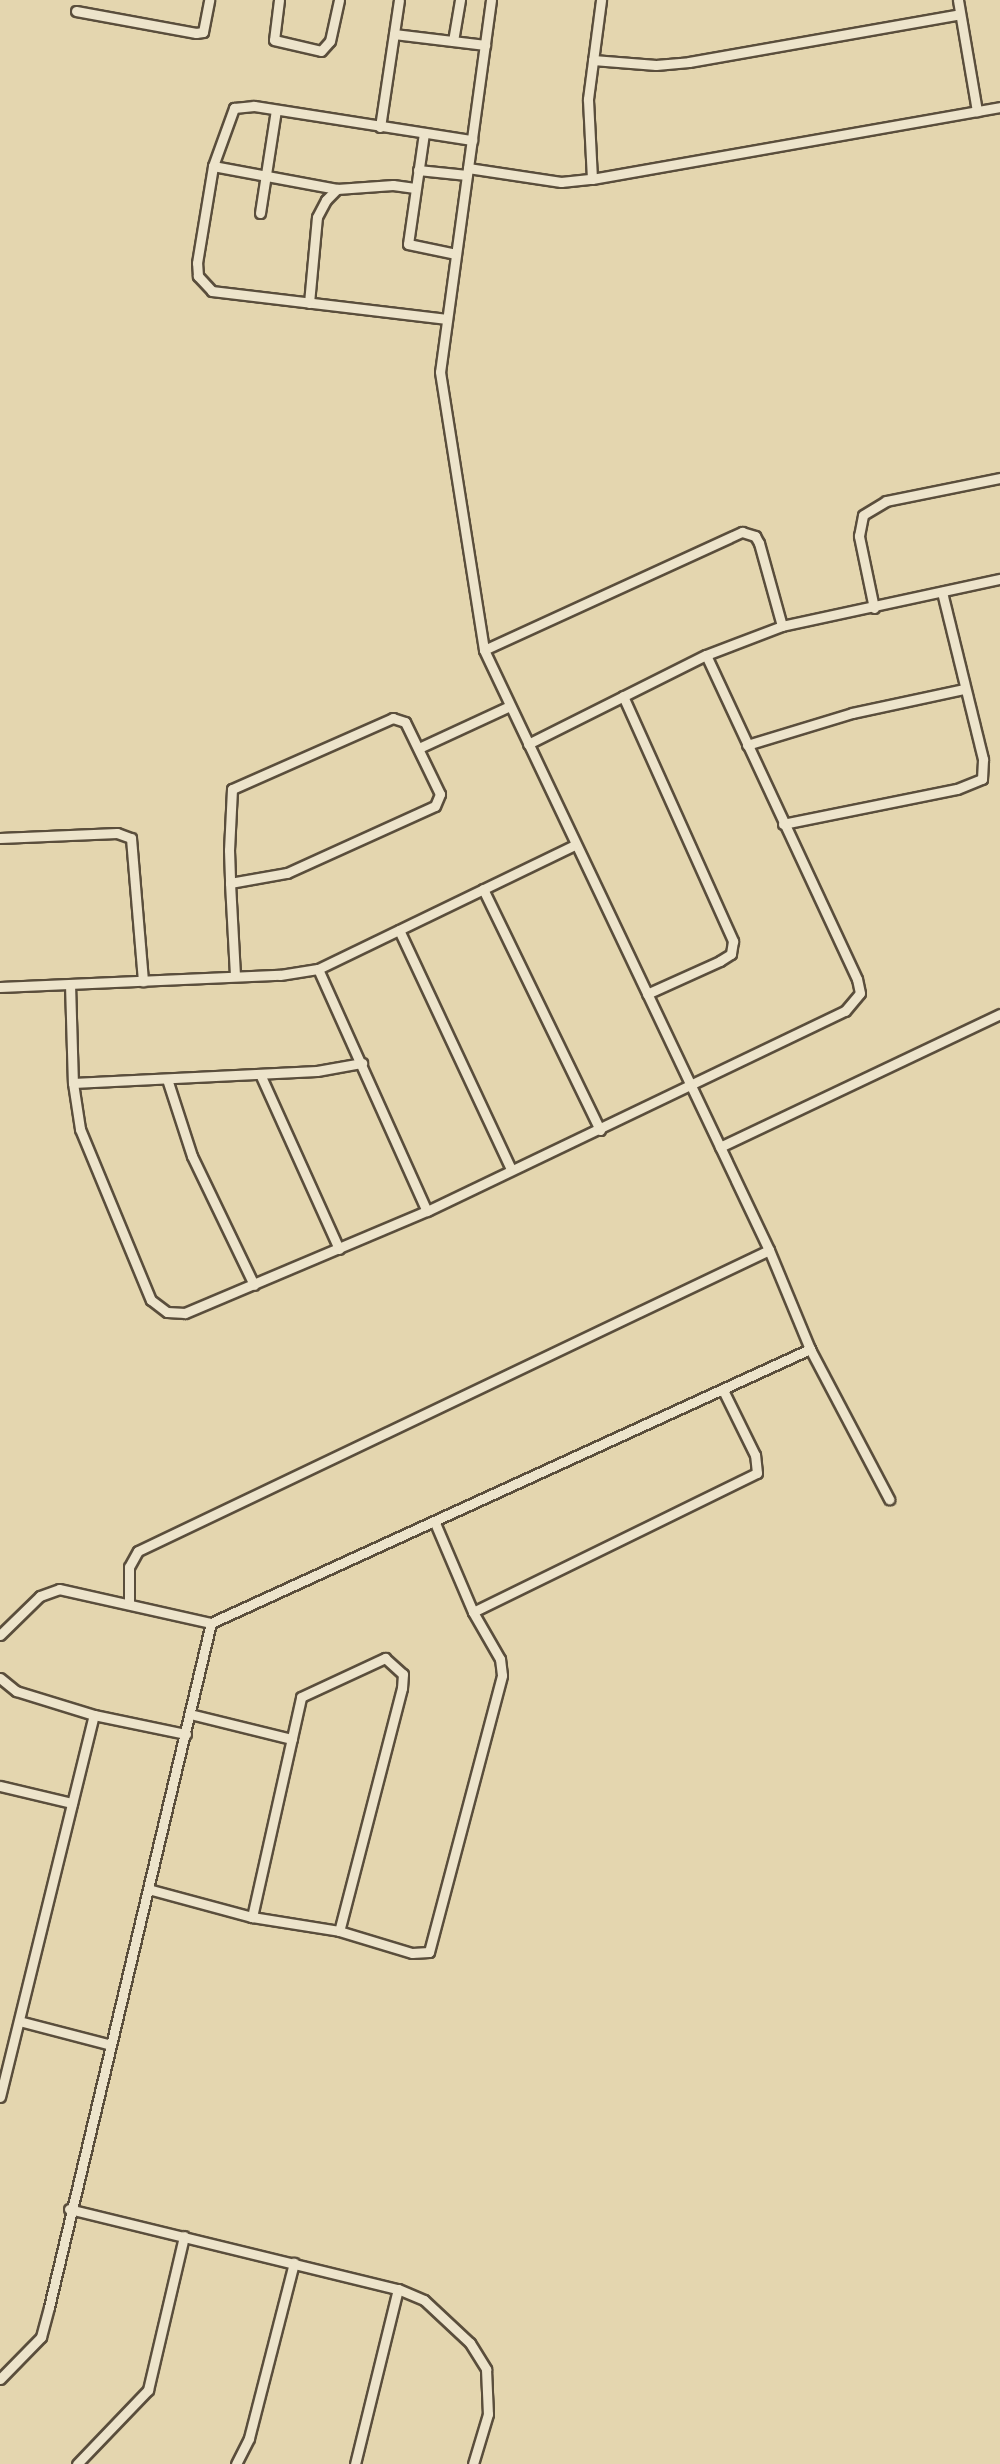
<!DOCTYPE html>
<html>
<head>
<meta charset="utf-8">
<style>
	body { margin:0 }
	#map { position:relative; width:1000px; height:2464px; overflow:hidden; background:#e4d6af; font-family:Vollkorn,serif }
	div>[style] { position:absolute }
	.roads { filter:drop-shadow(2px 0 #5a4e3c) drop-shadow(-2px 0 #5a4e3c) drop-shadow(0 2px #5a4e3c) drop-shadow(0 -2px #5a4e3c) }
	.street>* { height:9px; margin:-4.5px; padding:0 4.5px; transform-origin:4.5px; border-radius:4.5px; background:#ede4cb }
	span { translate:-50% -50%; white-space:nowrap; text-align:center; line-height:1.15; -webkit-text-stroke:5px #ede4cb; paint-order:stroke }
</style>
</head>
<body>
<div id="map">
	<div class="roads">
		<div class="street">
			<i style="left:279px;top:0;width:40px;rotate:97.1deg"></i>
			<i style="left:274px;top:40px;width:48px;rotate:13.2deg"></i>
			<i style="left:321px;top:51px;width:13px;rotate:-48deg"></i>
			<i style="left:330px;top:41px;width:42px;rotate:-77.6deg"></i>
			<i style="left:491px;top:0;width:375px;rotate:97.8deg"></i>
			<i style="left:440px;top:372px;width:281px;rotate:81deg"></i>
			<i style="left:484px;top:650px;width:664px;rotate:64.59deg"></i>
			<i style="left:769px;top:1250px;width:107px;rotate:67.5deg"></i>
			<i style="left:810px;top:1349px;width:170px;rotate:62.2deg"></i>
			<i style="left:958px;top:0;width:113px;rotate:80.3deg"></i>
			<i style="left:76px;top:11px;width:122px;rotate:10.4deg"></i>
			<i style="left:196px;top:33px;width:7px;rotate:-8deg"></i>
			<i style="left:203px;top:32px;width:33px;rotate:-79deg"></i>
			<i style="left:394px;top:34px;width:92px;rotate:6.9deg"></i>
			<i style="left:453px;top:41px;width:42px;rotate:-80.3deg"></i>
			<i style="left:593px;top:60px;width:63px;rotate:4.5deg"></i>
			<i style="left:656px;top:65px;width:33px;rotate:-5deg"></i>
			<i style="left:689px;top:62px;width:275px;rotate:-10deg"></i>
			<i style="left:380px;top:127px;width:128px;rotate:-81.5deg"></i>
			<i style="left:424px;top:133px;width:112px;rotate:98.2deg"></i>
			<i style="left:408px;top:244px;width:49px;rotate:11.8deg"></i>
			<i style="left:213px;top:166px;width:126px;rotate:10.5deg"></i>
			<i style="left:468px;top:168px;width:94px;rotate:8.6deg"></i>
			<i style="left:561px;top:182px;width:31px;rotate:-6deg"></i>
			<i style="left:592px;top:179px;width:414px;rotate:-10deg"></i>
			<i style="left:418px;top:170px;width:49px;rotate:5.8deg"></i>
			<i style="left:592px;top:179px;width:80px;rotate:-92.9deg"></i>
			<i style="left:588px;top:99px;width:100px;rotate:-82.5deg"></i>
			<i style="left:260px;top:213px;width:104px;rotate:-81.2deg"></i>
			<i style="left:309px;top:303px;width:86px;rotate:-84.7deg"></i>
			<i style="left:317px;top:217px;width:19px;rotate:-62deg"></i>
			<i style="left:326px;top:200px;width:16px;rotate:-45deg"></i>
			<i style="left:337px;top:189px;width:56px;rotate:-4.1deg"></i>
			<i style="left:393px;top:185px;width:22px;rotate:8deg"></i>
			<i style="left:447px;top:319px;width:237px;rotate:-173.2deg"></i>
			<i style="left:212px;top:291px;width:21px;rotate:-133deg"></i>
			<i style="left:198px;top:276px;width:13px;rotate:-94deg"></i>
			<i style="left:197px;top:263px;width:98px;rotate:-80.6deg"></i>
			<i style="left:213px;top:166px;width:62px;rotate:-70.1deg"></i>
			<i style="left:234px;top:108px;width:20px;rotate:-6deg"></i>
			<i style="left:254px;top:106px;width:221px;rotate:8.9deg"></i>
			<i style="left:874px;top:608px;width:74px;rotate:-101.8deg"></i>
			<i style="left:859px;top:536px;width:21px;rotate:-79deg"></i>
			<i style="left:863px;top:515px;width:27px;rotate:-31deg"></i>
			<i style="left:886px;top:501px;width:116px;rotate:-11.4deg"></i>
			<i style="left:484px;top:650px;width:284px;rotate:-24.6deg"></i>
			<i style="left:742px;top:532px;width:14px;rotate:17deg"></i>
			<i style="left:755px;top:536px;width:8px;rotate:60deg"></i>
			<i style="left:759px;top:543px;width:86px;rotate:74.5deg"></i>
			<i style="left:623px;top:696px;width:269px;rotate:65.8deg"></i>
			<i style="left:733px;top:941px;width:13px;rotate:99deg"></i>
			<i style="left:731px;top:954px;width:13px;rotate:148deg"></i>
			<i style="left:720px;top:961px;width:80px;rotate:155.7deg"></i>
			<i style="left:528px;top:744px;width:199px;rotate:-26.6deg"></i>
			<i style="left:706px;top:655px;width:81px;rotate:-20.9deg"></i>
			<i style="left:782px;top:626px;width:223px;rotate:-12.2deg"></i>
			<i style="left:747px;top:745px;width:110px;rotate:-16.9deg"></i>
			<i style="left:852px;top:713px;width:115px;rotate:-12.1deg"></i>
			<i style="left:419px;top:748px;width:100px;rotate:-24.8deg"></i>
			<i style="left:783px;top:824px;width:177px;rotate:-11.4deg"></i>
			<i style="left:957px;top:789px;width:27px;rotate:-22deg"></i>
			<i style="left:982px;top:779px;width:20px;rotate:-87deg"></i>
			<i style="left:983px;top:759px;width:172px;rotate:-103.8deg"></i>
			<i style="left:0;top:838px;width:117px;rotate:-2.4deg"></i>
			<i style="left:117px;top:833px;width:15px;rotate:20deg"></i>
			<i style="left:131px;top:838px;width:144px;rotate:85.2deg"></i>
			<i style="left:230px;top:883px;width:58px;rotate:-10deg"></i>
			<i style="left:287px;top:873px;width:162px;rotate:-24.4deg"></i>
			<i style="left:435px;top:806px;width:13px;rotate:-67deg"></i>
			<i style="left:440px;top:794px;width:80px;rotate:-115.9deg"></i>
			<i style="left:405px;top:722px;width:13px;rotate:-162deg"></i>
			<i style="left:393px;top:718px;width:176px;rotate:156.2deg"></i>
			<i style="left:232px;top:789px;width:61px;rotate:92.8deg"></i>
			<i style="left:229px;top:850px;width:33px;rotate:88deg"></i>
			<i style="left:230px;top:883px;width:93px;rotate:86.9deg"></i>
			<i style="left:483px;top:889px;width:268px;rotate:64.1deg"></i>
			<i style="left:399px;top:930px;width:264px;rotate:64.9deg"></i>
			<i style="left:318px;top:969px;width:265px;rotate:65.8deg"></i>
			<i style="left:70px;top:984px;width:99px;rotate:88.3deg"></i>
			<i style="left:73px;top:1083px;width:47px;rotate:81.3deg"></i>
			<i style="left:80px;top:1129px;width:185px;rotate:67.5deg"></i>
			<i style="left:151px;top:1300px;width:20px;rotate:37deg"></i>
			<i style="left:167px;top:1312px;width:18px;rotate:3deg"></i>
			<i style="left:185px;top:1313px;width:263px;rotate:-22.9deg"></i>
			<i style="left:427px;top:1211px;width:463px;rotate:-25.6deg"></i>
			<i style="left:845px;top:1011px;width:23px;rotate:-50deg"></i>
			<i style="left:860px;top:993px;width:14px;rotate:-102deg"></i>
			<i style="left:857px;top:979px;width:357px;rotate:-115deg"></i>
			<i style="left:0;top:987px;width:280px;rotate:-2.5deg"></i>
			<i style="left:280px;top:975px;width:38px;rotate:-9deg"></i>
			<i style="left:318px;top:969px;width:284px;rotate:-25.8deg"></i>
			<i style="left:260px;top:1074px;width:192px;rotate:65.7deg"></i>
			<i style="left:167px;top:1079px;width:81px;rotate:72deg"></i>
			<i style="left:192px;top:1156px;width:143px;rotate:64.3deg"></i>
			<i style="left:73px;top:1083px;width:244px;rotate:-2.8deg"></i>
			<i style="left:317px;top:1071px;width:46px;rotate:-10.1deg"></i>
			<i style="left:720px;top:1147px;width:310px;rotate:-25.4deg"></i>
			<i style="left:129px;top:1603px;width:36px;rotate:-90deg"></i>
			<i style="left:129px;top:1567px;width:18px;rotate:-61deg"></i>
			<i style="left:138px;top:1551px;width:699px;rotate:-25.5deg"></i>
			<i style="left:473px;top:1612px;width:316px;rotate:-26.1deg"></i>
			<i style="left:757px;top:1473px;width:18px;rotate:-96deg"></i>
			<i style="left:755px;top:1455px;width:72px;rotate:-116.2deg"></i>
			<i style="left:0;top:1635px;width:56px;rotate:-44.3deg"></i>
			<i style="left:40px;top:1596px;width:20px;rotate:-20deg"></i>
			<i style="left:59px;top:1589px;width:156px;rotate:12.6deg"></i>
			<i style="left:0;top:1678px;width:21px;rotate:39deg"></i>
			<i style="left:16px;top:1691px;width:82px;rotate:17.1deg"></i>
			<i style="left:94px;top:1715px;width:94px;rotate:11.7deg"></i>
			<i style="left:190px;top:1714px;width:105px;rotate:13.8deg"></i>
			<i style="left:0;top:1786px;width:74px;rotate:13.3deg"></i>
			<i style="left:148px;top:1889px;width:108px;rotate:15.1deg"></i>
			<i style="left:252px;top:1917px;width:88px;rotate:9.1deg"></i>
			<i style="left:339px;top:1931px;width:76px;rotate:16.8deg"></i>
			<i style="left:412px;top:1953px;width:17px;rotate:-3deg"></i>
			<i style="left:429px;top:1952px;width:286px;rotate:-75.2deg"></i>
			<i style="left:502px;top:1675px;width:16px;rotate:-97deg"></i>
			<i style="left:500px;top:1659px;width:54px;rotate:-119.9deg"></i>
			<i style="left:473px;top:1612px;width:97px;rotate:-113.1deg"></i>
			<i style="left:252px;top:1917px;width:225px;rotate:-77.4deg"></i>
			<i style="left:301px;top:1697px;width:93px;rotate:-24.9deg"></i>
			<i style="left:385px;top:1658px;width:24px;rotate:42deg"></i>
			<i style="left:403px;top:1674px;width:14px;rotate:94deg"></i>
			<i style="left:402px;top:1688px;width:251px;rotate:104.5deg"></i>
			<i style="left:19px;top:2021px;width:95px;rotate:14.6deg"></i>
			<i style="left:0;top:2097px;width:393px;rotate:-76.2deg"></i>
			<i style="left:69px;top:2209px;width:339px;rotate:13.7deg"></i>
			<i style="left:398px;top:2289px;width:28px;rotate:23deg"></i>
			<i style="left:424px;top:2300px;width:63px;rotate:43.1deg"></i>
			<i style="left:470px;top:2343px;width:31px;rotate:58deg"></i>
			<i style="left:486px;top:2369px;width:45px;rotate:87.5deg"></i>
			<i style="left:488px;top:2414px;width:52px;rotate:106.7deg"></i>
			<i style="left:0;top:2379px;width:59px;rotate:-45.7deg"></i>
			<i style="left:41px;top:2337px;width:31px;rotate:-75deg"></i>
			<i style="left:49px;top:2307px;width:703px;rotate:-76.68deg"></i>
			<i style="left:211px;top:1623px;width:659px;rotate:-24.58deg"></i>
			<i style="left:77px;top:2464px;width:103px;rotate:-46.2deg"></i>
			<i style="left:148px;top:2390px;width:158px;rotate:-76.8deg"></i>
			<i style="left:236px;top:2464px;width:29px;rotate:-63deg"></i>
			<i style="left:249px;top:2438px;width:181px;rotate:-75.6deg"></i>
			<i style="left:355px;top:2464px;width:180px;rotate:-76.2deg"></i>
		</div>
	</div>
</div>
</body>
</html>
